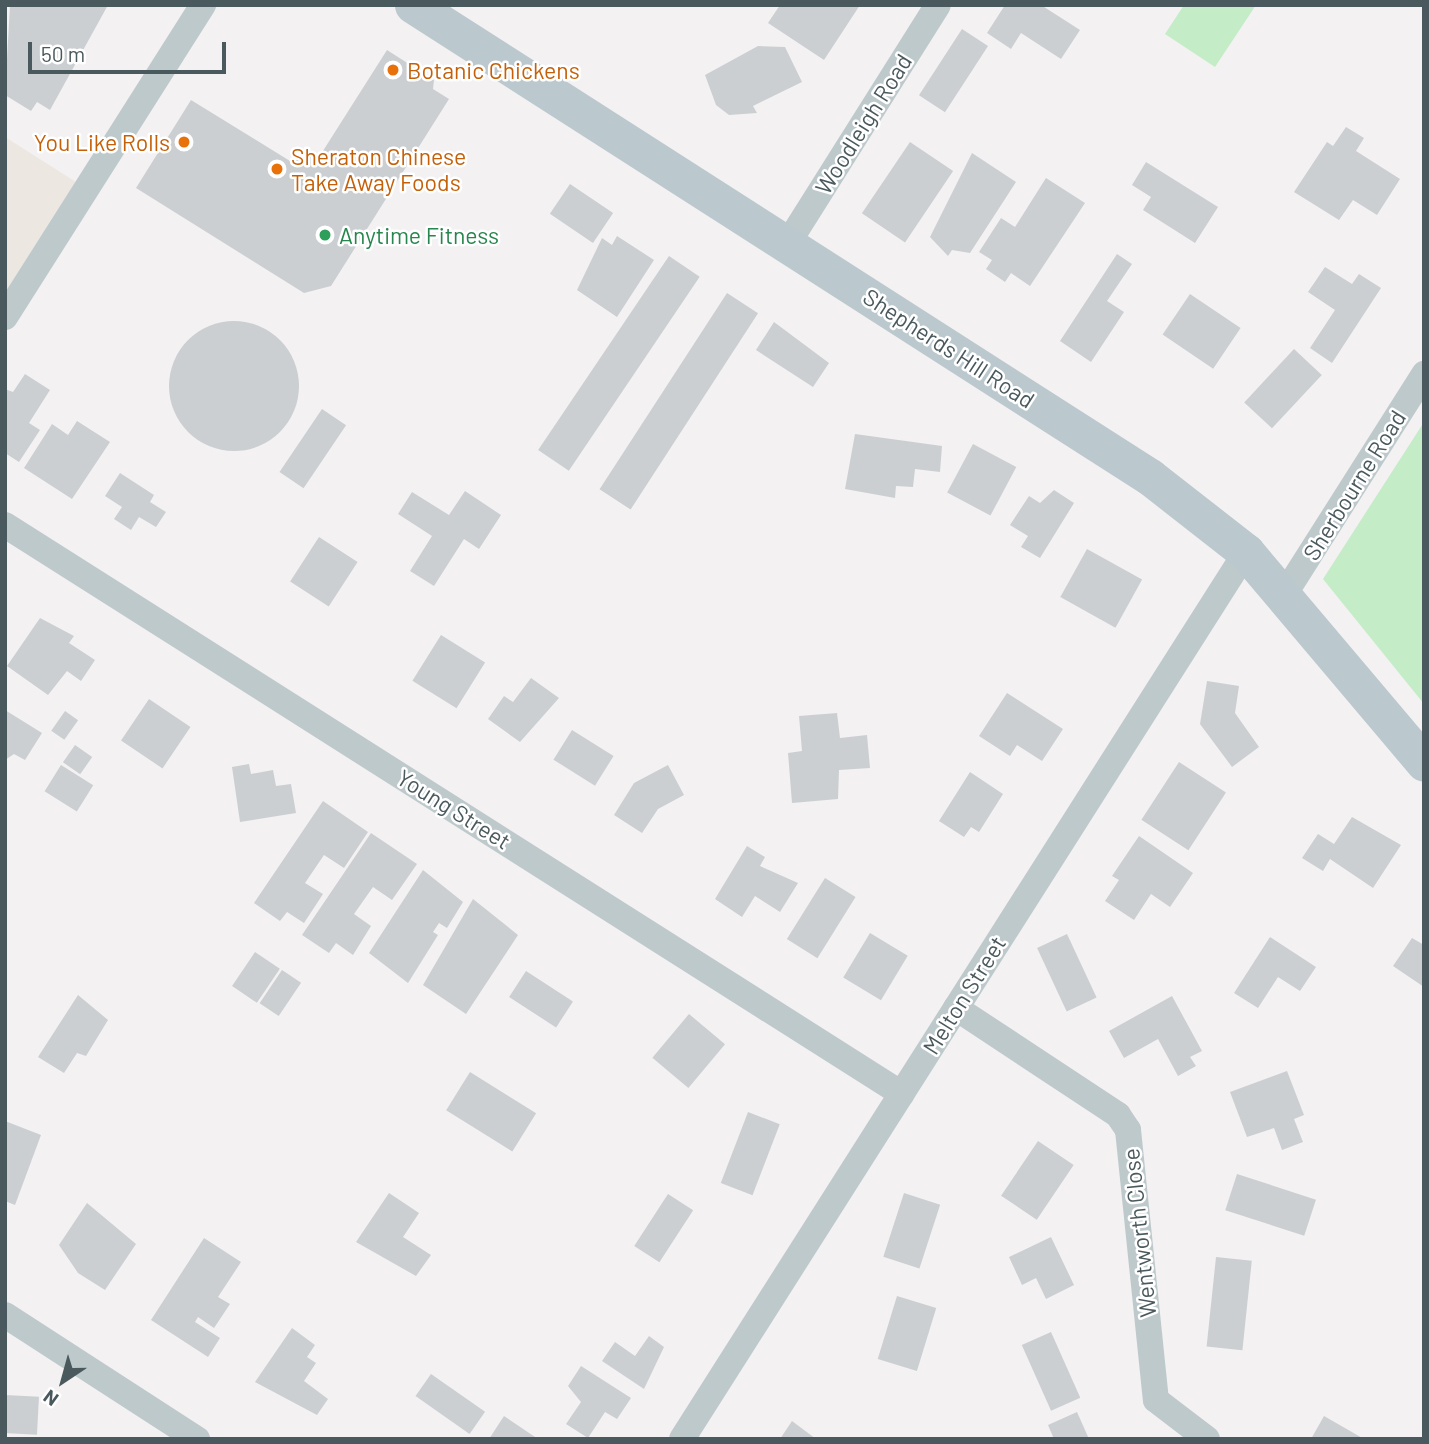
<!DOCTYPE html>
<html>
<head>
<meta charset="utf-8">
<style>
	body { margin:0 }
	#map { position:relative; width:1429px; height:1444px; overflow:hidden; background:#f3f1f2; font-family:Barlow,sans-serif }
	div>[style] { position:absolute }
	.commercial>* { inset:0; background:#ede7e1 }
	.green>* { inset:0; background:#c4ecc7 }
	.building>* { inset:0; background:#cbcfd2; transform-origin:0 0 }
	.round { border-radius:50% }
	.street>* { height:26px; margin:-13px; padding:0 13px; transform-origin:13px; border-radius:13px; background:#bec9cc }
	.secondary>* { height:37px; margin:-18.5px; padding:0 18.5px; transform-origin:18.5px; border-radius:18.5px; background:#bbc9ce }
	.dots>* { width:19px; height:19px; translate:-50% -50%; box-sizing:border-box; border:4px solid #fff; border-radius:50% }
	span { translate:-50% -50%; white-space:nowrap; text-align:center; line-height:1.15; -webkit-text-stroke:5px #fff; paint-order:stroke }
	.food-label { font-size:23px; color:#c56008 }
	.left { translate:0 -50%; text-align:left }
	.right { translate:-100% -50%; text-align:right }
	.street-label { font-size:23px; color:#4a595d }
	.leisure-label { font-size:23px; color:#27864d }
	.frame { position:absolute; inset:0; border:7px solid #4a595d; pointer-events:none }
	.north { position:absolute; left:28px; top:1346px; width:70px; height:70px; -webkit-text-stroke:5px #fff; paint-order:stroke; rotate:216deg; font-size:19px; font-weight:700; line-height:28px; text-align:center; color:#4a595d }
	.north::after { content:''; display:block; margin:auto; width:24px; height:32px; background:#4a595d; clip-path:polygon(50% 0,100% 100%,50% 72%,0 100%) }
	.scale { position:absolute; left:28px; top:42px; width:198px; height:32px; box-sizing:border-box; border:4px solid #4a595d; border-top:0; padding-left:9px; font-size:21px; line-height:24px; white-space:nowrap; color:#4a595d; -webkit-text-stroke:5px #fff; paint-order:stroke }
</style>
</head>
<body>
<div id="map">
	<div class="commercial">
		<i style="clip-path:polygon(5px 137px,76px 182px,5px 294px)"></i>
	</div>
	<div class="green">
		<i style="clip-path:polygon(1184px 5px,1256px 5px,1215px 67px,1165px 34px)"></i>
		<i style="clip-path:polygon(1424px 422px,1424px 704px,1323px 579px)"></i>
	</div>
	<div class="building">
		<i style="clip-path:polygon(10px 5px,108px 5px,50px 110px,37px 102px,31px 111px,5px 95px)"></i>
		<i style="clip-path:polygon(780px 5px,860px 5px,824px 60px,768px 23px)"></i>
		<i style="clip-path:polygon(1005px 5px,1041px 5px,1080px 30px,1061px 59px,1021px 33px,1011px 49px,987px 33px)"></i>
		<i style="left:962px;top:29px;width:31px;height:79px;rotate:33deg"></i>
		<i style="clip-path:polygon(758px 46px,785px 47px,802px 82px,753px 106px,757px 113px,729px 115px,716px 105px,705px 75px)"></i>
		<i style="clip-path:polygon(387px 50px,434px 80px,433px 89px,449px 99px,331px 286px,304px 293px,136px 188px,191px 100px,290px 161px,321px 154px)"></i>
		<i style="clip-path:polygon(1346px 127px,1364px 138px,1356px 151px,1400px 179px,1377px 215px,1353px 200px,1339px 220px,1294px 192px,1327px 142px,1333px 146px)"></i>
		<i style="left:910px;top:142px;width:52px;height:86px;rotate:34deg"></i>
		<i style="clip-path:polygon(972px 153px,1016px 182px,970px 253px,952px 250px,948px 256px,930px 237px)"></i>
		<i style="clip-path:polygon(1146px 162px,1218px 207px,1195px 243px,1143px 210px,1151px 197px,1132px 185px)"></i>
		<i style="clip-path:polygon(1046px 178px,1085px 203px,1030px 286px,1011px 273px,1005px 282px,986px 269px,992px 260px,979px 252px,1001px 218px,1015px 227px)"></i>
		<i style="left:570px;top:184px;width:52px;height:36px;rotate:34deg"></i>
		<i style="clip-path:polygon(617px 236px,654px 260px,617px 317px,577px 290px,602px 238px,612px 245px)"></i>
		<i style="clip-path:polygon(1117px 254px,1132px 264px,1107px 301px,1124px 312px,1091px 362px,1060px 341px)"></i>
		<i style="left:669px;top:256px;width:37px;height:234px;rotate:34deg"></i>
		<i style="clip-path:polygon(1325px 267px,1352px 284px,1359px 274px,1381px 288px,1332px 363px,1310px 348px,1335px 310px,1308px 292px)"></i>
		<i style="left:727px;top:293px;width:37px;height:234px;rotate:33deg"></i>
		<i style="left:1190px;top:294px;width:61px;height:49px;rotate:34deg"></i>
		<i class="round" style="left:169px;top:321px;width:130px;height:130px"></i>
		<i style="clip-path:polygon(774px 322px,829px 363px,813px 387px,756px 350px)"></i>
		<i style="left:1294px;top:349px;width:38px;height:73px;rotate:43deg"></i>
		<i style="clip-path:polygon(25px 374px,50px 390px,29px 423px,40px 430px,19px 462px,5px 453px,5px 389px,13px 392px)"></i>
		<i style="left:322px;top:409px;width:29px;height:76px;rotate:34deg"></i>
		<i style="clip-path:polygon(77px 421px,110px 442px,72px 499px,24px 468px,52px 424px,68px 435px)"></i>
		<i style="clip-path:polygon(855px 434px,942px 446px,940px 472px,915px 469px,913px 487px,896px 486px,895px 498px,845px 489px)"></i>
		<i style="left:973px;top:444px;width:49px;height:55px;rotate:28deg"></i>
		<i style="clip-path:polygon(120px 473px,154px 495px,150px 502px,166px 512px,156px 527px,139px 517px,131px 530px,114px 519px,122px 507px,105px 496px)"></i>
		<i style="clip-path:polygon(1054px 490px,1074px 503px,1040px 558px,1021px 547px,1028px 536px,1010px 525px,1029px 496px,1040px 503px)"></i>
		<i style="clip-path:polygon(465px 491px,501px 515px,479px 549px,464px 539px,434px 586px,410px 571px,432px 536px,398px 514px,412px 492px,449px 515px)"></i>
		<i style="left:319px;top:537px;width:46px;height:53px;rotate:33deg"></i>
		<i style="left:1087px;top:549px;width:63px;height:55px;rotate:29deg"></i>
		<i style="clip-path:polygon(40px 618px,74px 636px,69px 643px,95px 660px,81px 681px,67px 671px,48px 695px,7px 666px)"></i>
		<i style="left:441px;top:635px;width:52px;height:54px;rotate:32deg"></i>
		<i style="clip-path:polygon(531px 678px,559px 698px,520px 742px,488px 719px,504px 696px,513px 702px)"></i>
		<i style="clip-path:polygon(1207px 681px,1239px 686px,1235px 713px,1259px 747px,1232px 767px,1200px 724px)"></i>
		<i style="clip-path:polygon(1007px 693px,1063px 729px,1042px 761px,1017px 745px,1010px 756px,979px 736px)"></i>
		<i style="left:149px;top:699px;width:50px;height:50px;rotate:34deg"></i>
		<i style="clip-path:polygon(5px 710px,42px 733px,25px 760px,14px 754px,5px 760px)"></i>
		<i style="left:65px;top:711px;width:16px;height:24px;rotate:35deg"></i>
		<i style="clip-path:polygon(837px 713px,840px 738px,867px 735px,870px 768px,839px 770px,838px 799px,792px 803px,788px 753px,802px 751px,799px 716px)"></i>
		<i style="left:572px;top:730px;width:49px;height:35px;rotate:32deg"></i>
		<i style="left:75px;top:745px;width:21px;height:21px;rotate:35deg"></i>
		<i style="left:1179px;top:762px;width:56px;height:69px;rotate:33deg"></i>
		<i style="clip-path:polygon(249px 764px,251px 774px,273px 770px,276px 786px,291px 784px,296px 813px,240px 822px,232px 767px)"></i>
		<i style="left:61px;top:765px;width:38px;height:31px;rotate:32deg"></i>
		<i style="clip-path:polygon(668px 765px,684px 795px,658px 809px,642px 833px,614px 815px,634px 783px)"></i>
		<i style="clip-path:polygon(970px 772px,1003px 794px,979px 832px,971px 827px,964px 837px,939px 821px)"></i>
		<i style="clip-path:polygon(323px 801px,368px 832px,344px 868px,324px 855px,305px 883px,323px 894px,304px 923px,287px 912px,280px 921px,254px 903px)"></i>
		<i style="clip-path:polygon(1352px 817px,1401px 845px,1373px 888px,1330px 859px,1323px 871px,1302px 858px,1318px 834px,1334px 844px)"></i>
		<i style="clip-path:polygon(371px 833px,417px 864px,392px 900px,373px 887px,354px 914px,371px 926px,353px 955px,336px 943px,329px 953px,302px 935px)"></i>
		<i style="clip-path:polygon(1139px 836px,1193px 873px,1170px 907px,1151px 894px,1134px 920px,1105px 901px,1119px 880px,1112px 876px)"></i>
		<i style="clip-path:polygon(747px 846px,765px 857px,760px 866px,798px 883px,780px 912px,755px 896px,742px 917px,715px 899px)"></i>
		<i style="clip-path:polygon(423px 870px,463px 902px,447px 928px,439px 923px,433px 932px,438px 935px,408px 983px,369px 953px)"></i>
		<i style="left:825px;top:878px;width:36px;height:72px;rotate:32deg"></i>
		<i style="clip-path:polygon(473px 899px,518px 935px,466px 1014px,423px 985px)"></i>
		<i style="left:870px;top:933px;width:44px;height:52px;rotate:31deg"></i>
		<i style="left:1067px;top:934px;width:70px;height:33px;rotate:65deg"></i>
		<i style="clip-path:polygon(1270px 937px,1316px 967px,1300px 991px,1278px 977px,1258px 1008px,1234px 993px)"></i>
		<i style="clip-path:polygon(1412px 938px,1424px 945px,1424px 987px,1393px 966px)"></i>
		<i style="left:255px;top:952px;width:30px;height:41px;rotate:34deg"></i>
		<i style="left:282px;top:970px;width:23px;height:40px;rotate:34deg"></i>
		<i style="left:526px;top:971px;width:56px;height:31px;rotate:33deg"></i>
		<i style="clip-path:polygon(78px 995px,108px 1020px,86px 1056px,77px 1053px,64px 1073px,38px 1057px)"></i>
		<i style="clip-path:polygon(1172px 996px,1202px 1051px,1190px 1057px,1196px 1066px,1178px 1076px,1158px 1039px,1124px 1058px,1109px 1031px)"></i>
		<i style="left:689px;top:1014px;width:47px;height:57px;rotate:40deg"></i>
		<i style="clip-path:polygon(1287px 1071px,1304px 1115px,1294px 1119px,1303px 1142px,1282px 1150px,1274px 1128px,1247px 1137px,1230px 1092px)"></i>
		<i style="left:470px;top:1072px;width:78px;height:45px;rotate:32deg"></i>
		<i style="left:748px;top:1112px;width:34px;height:76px;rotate:21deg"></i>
		<i style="clip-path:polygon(5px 1121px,41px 1135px,15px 1205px,5px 1201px)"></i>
		<i style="left:1038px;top:1141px;width:43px;height:66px;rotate:34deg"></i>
		<i style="left:1237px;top:1174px;width:83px;height:38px;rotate:18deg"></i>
		<i style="clip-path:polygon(389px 1193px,419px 1213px,403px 1237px,431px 1255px,416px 1276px,356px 1242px)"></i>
		<i style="left:904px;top:1193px;width:38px;height:67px;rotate:18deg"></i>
		<i style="left:668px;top:1194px;width:30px;height:62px;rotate:33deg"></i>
		<i style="clip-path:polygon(87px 1203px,136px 1244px,105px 1290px,78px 1273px,59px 1245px)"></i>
		<i style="clip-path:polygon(1051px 1237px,1074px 1285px,1046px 1299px,1036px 1278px,1022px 1285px,1009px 1257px)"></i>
		<i style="clip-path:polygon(204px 1238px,241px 1262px,218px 1297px,230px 1304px,214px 1328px,198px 1317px,195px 1322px,220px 1338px,208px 1357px,151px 1320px)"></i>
		<i style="left:1216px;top:1257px;width:36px;height:90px;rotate:6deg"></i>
		<i style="left:897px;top:1296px;width:41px;height:66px;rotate:17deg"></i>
		<i style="clip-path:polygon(292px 1328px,315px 1345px,307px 1357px,316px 1363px,304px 1381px,328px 1399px,317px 1415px,255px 1382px)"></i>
		<i style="left:1051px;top:1332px;width:72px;height:32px;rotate:66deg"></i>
		<i style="clip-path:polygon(649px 1336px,664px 1347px,644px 1389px,602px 1361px,615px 1342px,635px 1356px)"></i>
		<i style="clip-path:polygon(581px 1366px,631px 1398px,617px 1419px,605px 1412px,588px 1438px,566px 1424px,581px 1402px,568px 1386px)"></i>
		<i style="left:431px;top:1374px;width:66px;height:27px;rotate:35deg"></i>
		<i style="left:5px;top:1395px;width:34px;height:38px;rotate:3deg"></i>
		<i style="clip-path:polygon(1077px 1412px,1089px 1439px,1054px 1439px,1048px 1425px)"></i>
		<i style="clip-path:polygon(504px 1416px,538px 1439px,489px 1439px)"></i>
		<i style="clip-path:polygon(1324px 1416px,1364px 1439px,1311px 1439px)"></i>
		<i style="clip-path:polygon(792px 1421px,816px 1439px,780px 1439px)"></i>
	</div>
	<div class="street">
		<i style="left:788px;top:243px;width:281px;rotate:-57.8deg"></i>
		<i style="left:5px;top:317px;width:370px;rotate:-57.6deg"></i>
		<i style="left:5px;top:525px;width:1062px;rotate:32.39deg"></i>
		<i style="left:1284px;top:595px;width:262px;rotate:-57.6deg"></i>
		<i style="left:956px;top:1008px;width:194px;rotate:33.4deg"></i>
		<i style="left:1118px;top:1115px;width:18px;rotate:56deg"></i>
		<i style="left:1128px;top:1130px;width:271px;rotate:84.1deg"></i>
		<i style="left:1156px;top:1400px;width:64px;rotate:37.4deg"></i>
		<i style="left:5px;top:1315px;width:229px;rotate:32.9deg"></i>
		<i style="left:682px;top:1439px;width:1051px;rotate:-57.55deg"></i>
	</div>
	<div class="secondary">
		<i style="left:413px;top:5px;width:875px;rotate:32.64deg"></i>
		<i style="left:1150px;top:477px;width:122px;rotate:38deg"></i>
		<i style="left:1246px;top:552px;width:276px;rotate:49.8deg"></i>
	</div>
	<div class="dots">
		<i style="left:393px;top:70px;background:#e8710a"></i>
		<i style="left:184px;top:142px;background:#e8710a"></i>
		<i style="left:277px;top:169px;background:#e8710a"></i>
		<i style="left:325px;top:235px;background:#2e9e5b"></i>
	</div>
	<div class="food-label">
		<span class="left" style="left:407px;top:70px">Botanic Chickens</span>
		<span class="right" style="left:170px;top:142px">You Like Rolls</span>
		<span class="left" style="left:291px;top:169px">Sheraton Chinese<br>Take Away Foods</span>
	</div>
	<div class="street-label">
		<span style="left:863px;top:124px;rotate:-58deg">Woodleigh Road</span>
		<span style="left:949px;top:348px;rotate:33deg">Shepherds Hill Road</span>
		<span style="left:1354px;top:485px;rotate:-58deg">Sherbourne Road</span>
		<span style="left:454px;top:809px;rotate:32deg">Young Street</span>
		<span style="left:964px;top:995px;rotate:-58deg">Melton Street</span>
		<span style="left:1139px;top:1233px;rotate:-96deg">Wentworth Close</span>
	</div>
	<div class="leisure-label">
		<span class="left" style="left:339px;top:235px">Anytime Fitness</span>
	</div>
	<div class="frame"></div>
	<div class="north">N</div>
	<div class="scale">50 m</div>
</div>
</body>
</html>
